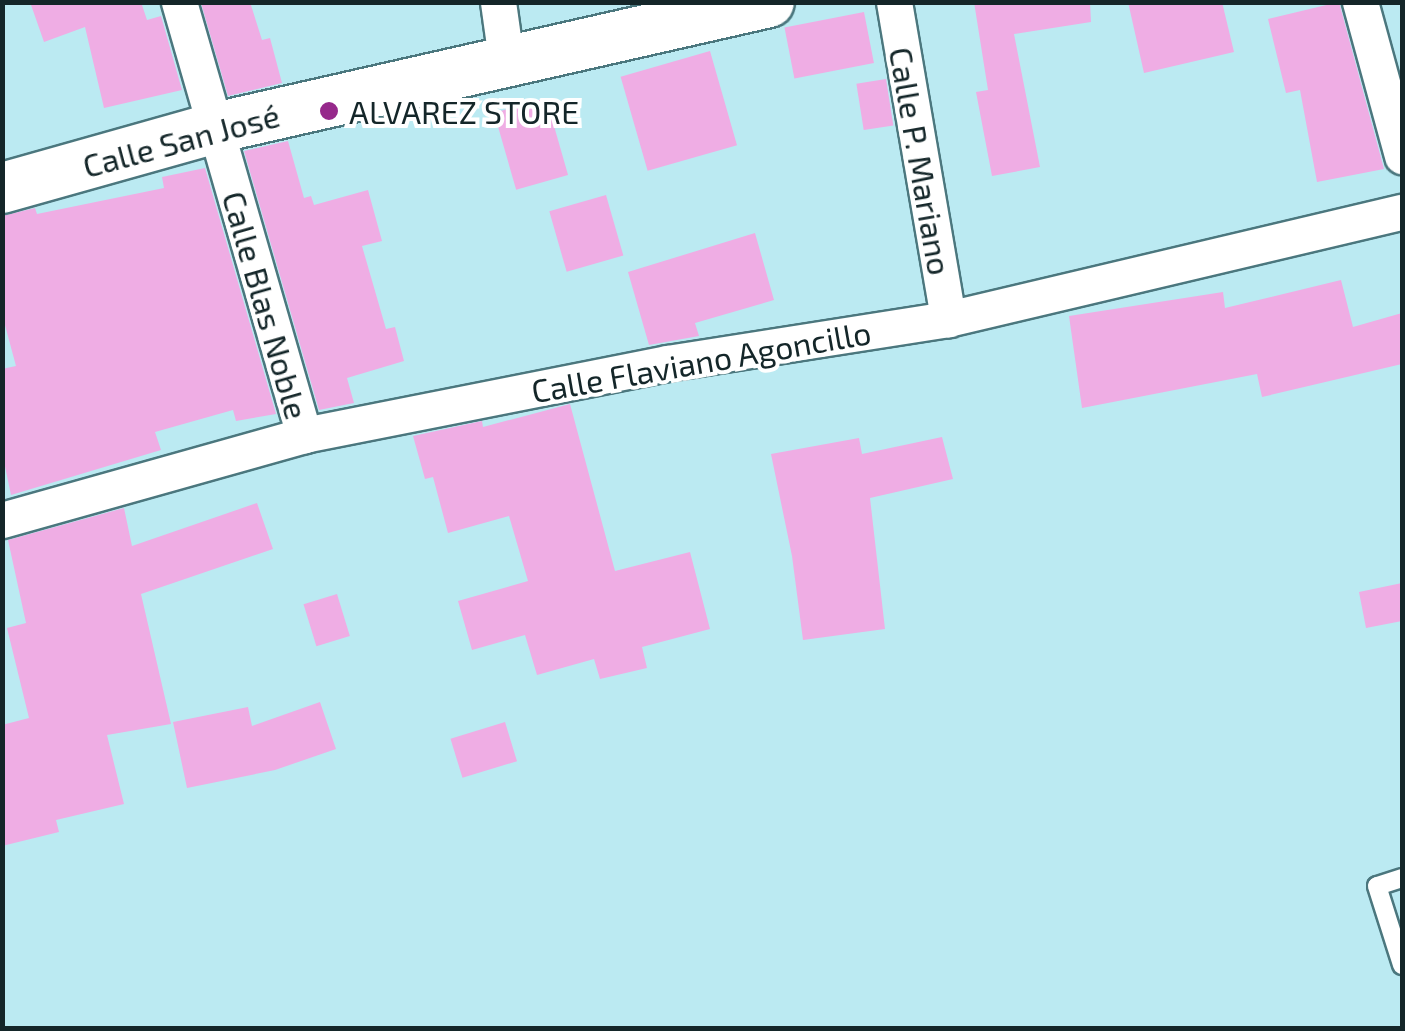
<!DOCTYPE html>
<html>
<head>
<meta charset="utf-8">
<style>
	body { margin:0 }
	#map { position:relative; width:1405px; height:1031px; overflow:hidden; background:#bbeaf2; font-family:"Exo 2",sans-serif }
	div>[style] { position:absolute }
	.building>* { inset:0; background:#efade4; transform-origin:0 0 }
	.roads { filter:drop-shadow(2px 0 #4b777e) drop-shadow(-2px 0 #4b777e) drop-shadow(0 2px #4b777e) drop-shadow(0 -2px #4b777e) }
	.lane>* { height:18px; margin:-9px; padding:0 9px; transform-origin:9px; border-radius:9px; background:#fff }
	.street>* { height:35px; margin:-17.5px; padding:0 17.5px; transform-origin:17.5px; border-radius:17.5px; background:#fff }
	.secondary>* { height:50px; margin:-25px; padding:0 25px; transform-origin:25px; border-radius:25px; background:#fff }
	.dots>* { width:28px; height:28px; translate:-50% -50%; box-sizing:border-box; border:5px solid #fff; border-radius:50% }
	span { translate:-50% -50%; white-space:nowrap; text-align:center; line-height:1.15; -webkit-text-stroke:8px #fff; paint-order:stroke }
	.poi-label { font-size:32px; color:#142629 }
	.left { translate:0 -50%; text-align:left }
	.street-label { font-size:32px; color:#142629 }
	.frame { position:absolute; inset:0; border:5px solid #142629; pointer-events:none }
</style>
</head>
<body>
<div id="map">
	<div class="building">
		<i style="clip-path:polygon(30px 2px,141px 2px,147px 20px,161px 16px,182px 90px,104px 108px,85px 27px,44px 42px)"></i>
		<i style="clip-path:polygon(250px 2px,262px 40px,270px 38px,282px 83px,228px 96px,201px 3px)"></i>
		<i style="clip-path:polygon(974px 2px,1090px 2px,1091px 22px,1014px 34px,1040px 167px,992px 176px,976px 92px,988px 90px)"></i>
		<i style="clip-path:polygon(1128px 2px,1222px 2px,1234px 52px,1144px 73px)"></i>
		<i style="clip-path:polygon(1339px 2px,1384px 169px,1317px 182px,1300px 90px,1286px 93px,1268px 19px)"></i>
		<i style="left:864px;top:12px;width:52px;height:81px;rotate:79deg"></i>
		<i style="left:710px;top:51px;width:98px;height:93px;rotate:74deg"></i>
		<i style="left:886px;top:79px;width:47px;height:30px;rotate:81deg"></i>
		<i style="left:546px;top:98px;width:80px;height:54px;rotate:74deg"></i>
		<i style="clip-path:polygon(288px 141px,304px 198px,311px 196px,314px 205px,368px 190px,382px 241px,362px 246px,386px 329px,395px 327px,404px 361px,347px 378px,354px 403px,319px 410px,244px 151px)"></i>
		<i style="clip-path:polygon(205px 168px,276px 414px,236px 421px,233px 410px,155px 432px,161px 450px,11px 495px,2px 452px,2px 369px,16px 366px,2px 314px,2px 216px,35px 208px,37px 214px,164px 188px,162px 177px)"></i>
		<i style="left:606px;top:195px;width:63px;height:59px;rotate:74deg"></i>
		<i style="clip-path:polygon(755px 233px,774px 300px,695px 323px,699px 336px,649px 345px,628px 272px)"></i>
		<i style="clip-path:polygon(1341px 280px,1353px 327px,1402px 313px,1402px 364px,1262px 397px,1257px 374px,1082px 408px,1069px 316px,1223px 292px,1225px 308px)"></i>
		<i style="clip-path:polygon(570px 404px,615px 571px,690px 552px,710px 629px,642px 647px,647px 668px,600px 679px,594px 659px,537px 675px,525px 635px,472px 650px,458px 601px,528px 581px,509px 516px,448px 533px,433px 477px,425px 479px,413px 436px,482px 421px,483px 427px)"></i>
		<i style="clip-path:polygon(942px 437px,953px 479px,870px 498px,885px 629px,803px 640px,792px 556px,771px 454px,859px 438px,862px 454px)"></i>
		<i style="clip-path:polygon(257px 503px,273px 549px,141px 594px,171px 724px,107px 735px,124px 804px,56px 820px,59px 832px,2px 846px,2px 725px,29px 718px,7px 628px,26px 623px,8px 540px,124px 508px,132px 546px)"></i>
		<i style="clip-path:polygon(1402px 583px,1402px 621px,1366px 628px,1359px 592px)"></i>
		<i style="left:337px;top:594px;width:44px;height:35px;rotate:73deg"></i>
		<i style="clip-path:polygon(320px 702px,336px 749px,275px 770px,187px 788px,173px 722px,248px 707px,252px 726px)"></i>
		<i style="left:505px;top:722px;width:41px;height:57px;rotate:73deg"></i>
	</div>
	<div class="roads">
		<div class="lane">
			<i style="left:1402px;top:878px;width:26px;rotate:162deg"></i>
			<i style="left:1377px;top:886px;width:83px;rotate:72.4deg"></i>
		</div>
		<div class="street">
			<i style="left:179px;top:2px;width:451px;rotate:73.9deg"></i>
			<i style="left:498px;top:2px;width:58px;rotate:82deg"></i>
			<i style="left:894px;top:2px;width:322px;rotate:80.3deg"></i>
			<i style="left:1360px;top:2px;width:160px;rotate:74.7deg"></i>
			<i style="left:2px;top:520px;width:314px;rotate:-15.7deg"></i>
			<i style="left:304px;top:435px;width:370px;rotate:-11.2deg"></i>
			<i style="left:667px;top:363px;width:284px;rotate:-8.9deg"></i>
			<i style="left:948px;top:319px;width:466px;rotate:-13.3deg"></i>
		</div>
		<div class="secondary">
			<i style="left:2px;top:188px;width:221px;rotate:-15.7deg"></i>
			<i style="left:215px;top:128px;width:568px;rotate:-12.81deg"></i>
		</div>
	</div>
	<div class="dots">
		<i style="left:329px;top:111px;background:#96298b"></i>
	</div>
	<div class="poi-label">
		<span class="left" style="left:349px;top:111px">ALVAREZ STORE</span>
	</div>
	<div class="street-label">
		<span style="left:181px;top:140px;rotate:-15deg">Calle San José</span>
		<span style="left:921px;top:161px;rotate:80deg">Calle P. Mariano</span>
		<span style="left:266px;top:305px;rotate:74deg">Calle Blas Noble</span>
		<span style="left:701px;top:361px;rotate:-10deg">Calle Flaviano Agoncillo</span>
	</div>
	<div class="frame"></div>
</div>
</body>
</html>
